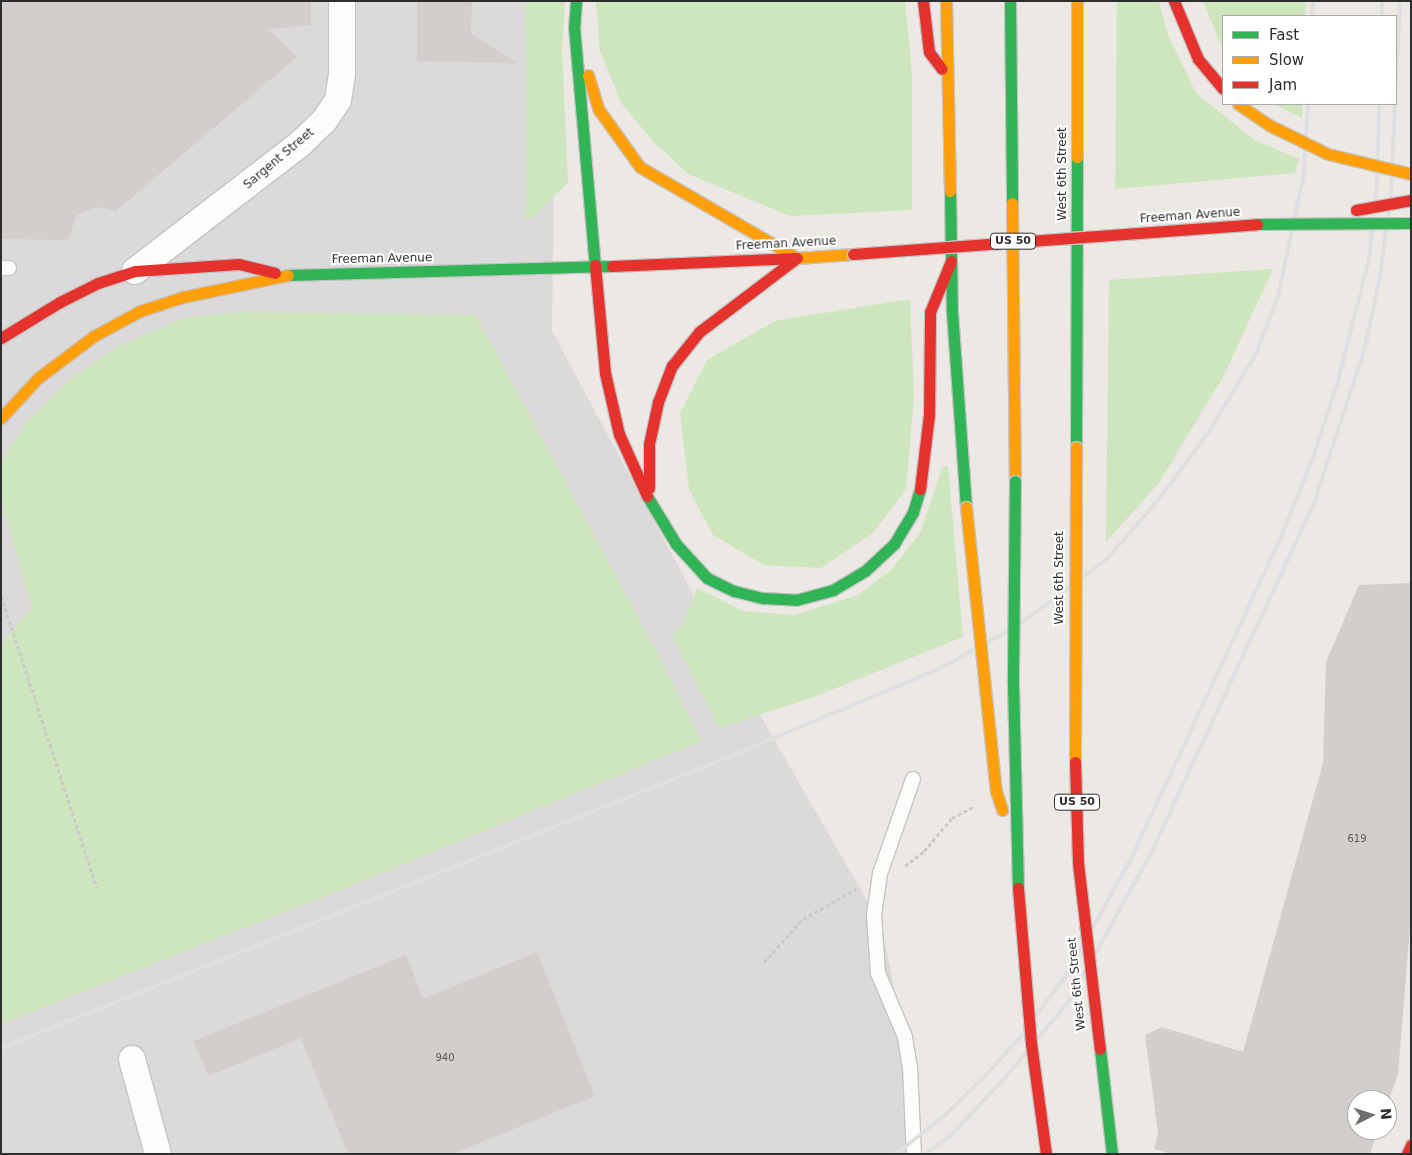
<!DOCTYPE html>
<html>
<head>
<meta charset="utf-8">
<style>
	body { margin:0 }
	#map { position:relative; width:1412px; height:1155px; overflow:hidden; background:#ece8e4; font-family:"DejaVu Sans",sans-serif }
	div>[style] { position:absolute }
	.industrial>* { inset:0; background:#dcd9db }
	.green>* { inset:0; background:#cee6be }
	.building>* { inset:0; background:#d1cecb }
	.path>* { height:3px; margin-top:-1.5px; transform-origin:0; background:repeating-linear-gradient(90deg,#c9c9c8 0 4px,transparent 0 6.5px) }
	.roads { filter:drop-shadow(1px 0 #c5c4c5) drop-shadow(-1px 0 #c5c4c5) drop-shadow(0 1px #c5c4c5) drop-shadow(0 -1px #c5c4c5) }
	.lane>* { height:14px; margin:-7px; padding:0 7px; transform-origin:7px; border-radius:7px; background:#fcfcfb }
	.street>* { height:26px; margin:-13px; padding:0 13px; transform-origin:13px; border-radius:13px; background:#fcfcfb }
	.fast>* { height:11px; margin:-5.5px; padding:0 5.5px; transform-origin:5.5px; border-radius:5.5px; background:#30b455 }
	.slow>* { height:11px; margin:-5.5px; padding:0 5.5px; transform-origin:5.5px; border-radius:5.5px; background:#ff9f0a }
	.jam>* { height:11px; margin:-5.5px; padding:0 5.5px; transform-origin:5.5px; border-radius:5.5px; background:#e5322d }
	.rail>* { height:4px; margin:-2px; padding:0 2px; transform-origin:2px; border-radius:2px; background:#dfdfe1 }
	.bridges { filter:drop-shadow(1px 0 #c6c5c4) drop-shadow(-1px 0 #c6c5c4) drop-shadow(0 1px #c6c5c4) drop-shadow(0 -1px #c6c5c4) }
	.fast-bridge>* { height:11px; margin:-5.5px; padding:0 5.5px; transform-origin:5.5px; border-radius:5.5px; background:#30b455 }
	.slow-bridge>* { height:11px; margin:-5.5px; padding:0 5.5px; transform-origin:5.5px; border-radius:5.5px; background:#ff9f0a }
	.jam-bridge>* { height:11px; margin:-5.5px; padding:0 5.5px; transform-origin:5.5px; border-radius:5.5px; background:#e5322d }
	span { translate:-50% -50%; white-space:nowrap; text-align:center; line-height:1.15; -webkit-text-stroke:4px #fff; paint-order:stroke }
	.number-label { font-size:10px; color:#585857 }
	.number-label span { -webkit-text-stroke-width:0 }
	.shield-label span { padding:1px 4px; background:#fff; border:1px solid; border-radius:4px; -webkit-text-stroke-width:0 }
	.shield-label { font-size:11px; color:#2e2e2e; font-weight:700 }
	.street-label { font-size:12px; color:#2e2e2e }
	.frame { position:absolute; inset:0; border:2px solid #2e2e2e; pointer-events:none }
	.legend { position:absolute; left:1222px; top:15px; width:175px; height:90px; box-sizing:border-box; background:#fff; border:1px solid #ababab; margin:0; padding:6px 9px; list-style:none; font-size:15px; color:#2e2e2e }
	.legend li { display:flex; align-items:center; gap:10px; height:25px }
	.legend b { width:25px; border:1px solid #ababab }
	.north { position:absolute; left:1347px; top:1090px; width:50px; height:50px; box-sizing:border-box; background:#fff; border:1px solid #ababab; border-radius:50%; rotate:85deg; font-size:14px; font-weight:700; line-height:20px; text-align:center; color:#2e2e2e }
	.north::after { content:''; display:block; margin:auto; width:18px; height:22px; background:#706f6e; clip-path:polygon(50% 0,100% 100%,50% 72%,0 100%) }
</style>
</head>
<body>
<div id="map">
	<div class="industrial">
		<i style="clip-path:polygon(1px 1px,556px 1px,552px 331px,729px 661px,881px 925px,904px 1034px,907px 1154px,1px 1154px)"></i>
	</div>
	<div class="green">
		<i style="clip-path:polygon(525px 1px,565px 1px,562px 49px,568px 183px,533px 218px,526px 219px)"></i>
		<i style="clip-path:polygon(596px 1px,905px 1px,912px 74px,912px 210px,790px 216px,688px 174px,654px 142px,621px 103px,600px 51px)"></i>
		<i style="clip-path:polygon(1117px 1px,1159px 1px,1167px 33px,1196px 93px,1254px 140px,1299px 159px,1295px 173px,1115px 189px)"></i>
		<i style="clip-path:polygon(1203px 1px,1306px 1px,1305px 16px,1223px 16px,1223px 50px)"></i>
		<i style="clip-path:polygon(1274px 104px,1302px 104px,1302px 118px)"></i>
		<i style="clip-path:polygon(1273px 269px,1223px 377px,1159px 483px,1106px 542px,1109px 280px)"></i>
		<i style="clip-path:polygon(910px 299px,914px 397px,906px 489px,872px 534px,821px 568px,764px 565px,713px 535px,689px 489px,680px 413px,707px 360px,775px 321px)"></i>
		<i style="clip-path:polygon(240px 312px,476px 315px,656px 650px,702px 741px,343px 889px,1px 1024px,1px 644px,32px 608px,1px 499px,1px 462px,27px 421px,70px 379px,119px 346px,184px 318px)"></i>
		<i style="clip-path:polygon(943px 466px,948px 466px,963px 637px,814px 697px,719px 728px,672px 635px,681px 627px,697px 588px,743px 611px,795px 615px,858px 595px,891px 570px,920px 533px)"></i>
	</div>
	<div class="building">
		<i style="clip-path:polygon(1px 1px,311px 1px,311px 25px,268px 29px,297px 57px,116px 211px,99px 207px,77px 214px,68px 240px,1px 239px)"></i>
		<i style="clip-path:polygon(417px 1px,472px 1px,471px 34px,518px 63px,417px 61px)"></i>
		<i style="clip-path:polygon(1411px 583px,1411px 915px,1398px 1074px,1387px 1105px,1387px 1100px,1357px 1100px,1357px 1130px,1378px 1130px,1370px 1154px,1171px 1154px,1154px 1149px,1158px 1133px,1145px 1035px,1162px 1027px,1243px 1052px,1323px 763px,1326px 662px,1359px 585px)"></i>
		<i style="clip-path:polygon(537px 952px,595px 1096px,452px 1154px,348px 1154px,301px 1038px,208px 1076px,194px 1041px,406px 955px,423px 999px)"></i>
	</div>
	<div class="path">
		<i style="left:1px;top:596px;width:307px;rotate:71.8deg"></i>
		<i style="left:905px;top:866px;width:24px;rotate:-38deg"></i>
		<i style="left:924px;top:851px;width:43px;rotate:-49.7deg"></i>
		<i style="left:952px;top:818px;width:24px;rotate:-28deg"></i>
		<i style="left:764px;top:962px;width:58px;rotate:-47.8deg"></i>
		<i style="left:803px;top:919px;width:61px;rotate:-29.5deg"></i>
	</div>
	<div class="roads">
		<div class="lane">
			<i style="left:1px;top:268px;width:8px"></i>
			<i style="left:913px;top:779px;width:101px;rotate:109.2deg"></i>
			<i style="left:880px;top:874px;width:41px;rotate:98.3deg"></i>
			<i style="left:874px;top:915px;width:58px;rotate:86.1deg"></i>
			<i style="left:878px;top:973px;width:69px;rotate:67.1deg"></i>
			<i style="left:905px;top:1037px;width:30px;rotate:81deg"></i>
			<i style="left:910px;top:1067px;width:87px;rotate:87.4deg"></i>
		</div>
		<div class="street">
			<i style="left:135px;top:271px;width:210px;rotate:-37.6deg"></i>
			<i style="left:301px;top:143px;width:32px;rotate:-44deg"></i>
			<i style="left:324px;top:121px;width:25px;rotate:-56deg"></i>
			<i style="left:338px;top:100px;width:26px;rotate:-81deg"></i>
			<i style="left:342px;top:74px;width:73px;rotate:-90deg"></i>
			<i style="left:132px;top:1059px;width:98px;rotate:74.7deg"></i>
		</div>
		<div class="fast">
			<i style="left:576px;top:1px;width:26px;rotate:94deg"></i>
			<i style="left:574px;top:27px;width:239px;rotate:85deg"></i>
			<i style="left:1010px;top:1px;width:202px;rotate:89.4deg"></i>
			<i style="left:950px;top:191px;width:121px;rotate:89.1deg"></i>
			<i style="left:952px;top:312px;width:196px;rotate:85.9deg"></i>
			<i style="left:288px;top:275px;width:324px;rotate:-1.6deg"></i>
			<i style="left:1076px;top:447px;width:290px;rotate:-89.8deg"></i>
			<i style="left:647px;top:496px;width:56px;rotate:58.9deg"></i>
			<i style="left:676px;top:544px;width:46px;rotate:47.6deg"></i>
			<i style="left:707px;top:578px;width:30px;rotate:26deg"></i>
			<i style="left:734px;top:591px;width:30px;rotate:14deg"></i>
			<i style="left:763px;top:598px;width:33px;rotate:3deg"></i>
			<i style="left:796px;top:600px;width:38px;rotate:-15deg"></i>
			<i style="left:833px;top:590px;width:37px;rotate:-31deg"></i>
			<i style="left:865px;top:571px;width:40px;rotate:-43deg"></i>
			<i style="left:894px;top:544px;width:37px;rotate:-59deg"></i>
			<i style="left:913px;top:512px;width:24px;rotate:-73deg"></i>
		</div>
		<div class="slow">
			<i style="left:946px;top:1px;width:190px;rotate:88.8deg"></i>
			<i style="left:588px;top:75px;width:37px;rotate:73deg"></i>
			<i style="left:599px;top:110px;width:70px;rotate:54.3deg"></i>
			<i style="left:640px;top:167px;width:181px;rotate:30.1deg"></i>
			<i style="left:797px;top:258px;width:4px;rotate:146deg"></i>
			<i style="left:1077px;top:157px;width:156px;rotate:-90deg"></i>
			<i style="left:1012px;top:203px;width:278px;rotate:89.4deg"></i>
			<i style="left:797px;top:258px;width:56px;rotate:-4.1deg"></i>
			<i style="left:1px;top:418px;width:54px;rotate:-47.2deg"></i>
			<i style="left:38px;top:378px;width:70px;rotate:-36.9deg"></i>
			<i style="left:94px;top:336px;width:52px;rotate:-28.5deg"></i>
			<i style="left:140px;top:311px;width:45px;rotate:-18deg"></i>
			<i style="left:183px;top:297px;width:107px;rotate:-11.8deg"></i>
		</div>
		<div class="jam">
			<i style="left:923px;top:1px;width:51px;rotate:83.3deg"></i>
			<i style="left:929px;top:52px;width:21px;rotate:53deg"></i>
			<i style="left:1174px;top:1px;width:63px;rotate:67.5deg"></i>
			<i style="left:1198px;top:59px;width:39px;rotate:50deg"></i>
			<i style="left:595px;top:265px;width:108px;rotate:84.7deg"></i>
			<i style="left:605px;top:373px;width:63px;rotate:77.1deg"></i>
			<i style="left:619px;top:434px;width:68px;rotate:65.7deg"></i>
			<i style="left:612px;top:266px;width:185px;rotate:-2.5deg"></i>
			<i style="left:1px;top:338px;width:69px;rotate:-31.4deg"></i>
			<i style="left:60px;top:302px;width:42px;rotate:-26.6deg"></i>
			<i style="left:98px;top:283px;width:39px;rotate:-18deg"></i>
			<i style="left:135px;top:271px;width:104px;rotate:-3.9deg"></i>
			<i style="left:239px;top:264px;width:37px;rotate:14deg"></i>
			<i style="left:649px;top:488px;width:44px;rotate:-90deg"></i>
			<i style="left:649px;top:444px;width:43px;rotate:-77.9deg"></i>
			<i style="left:658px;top:402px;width:39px;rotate:-69deg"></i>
			<i style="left:672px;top:366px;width:43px;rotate:-51.5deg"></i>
			<i style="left:699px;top:332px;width:119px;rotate:-37.2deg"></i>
			<i style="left:920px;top:489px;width:75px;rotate:-83.1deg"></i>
			<i style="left:929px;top:415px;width:103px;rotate:-89.4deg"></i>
			<i style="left:930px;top:312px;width:55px;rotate:-67.6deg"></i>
			<i style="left:1407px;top:1154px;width:10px;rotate:-66deg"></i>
		</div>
	</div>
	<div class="rail">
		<i style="left:1312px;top:16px;width:15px;rotate:-86deg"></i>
		<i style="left:1382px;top:16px;width:15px;rotate:-90deg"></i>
		<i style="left:1396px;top:83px;width:82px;rotate:-87.2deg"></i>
		<i style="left:1px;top:1048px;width:794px;rotate:-21.81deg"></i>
		<i style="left:738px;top:753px;width:218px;rotate:-22.7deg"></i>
		<i style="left:939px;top:669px;width:89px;rotate:-28.9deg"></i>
		<i style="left:1017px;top:626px;width:109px;rotate:-36.5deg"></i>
		<i style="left:1105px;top:561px;width:84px;rotate:-48.9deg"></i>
		<i style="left:1160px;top:498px;width:81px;rotate:-53.6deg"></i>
		<i style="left:1208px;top:433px;width:92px;rotate:-58.7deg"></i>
		<i style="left:1256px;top:354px;width:61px;rotate:-68.9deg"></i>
		<i style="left:1278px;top:297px;width:126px;rotate:-78.1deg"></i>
		<i style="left:1304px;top:174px;width:70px;rotate:-86.7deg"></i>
		<i style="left:896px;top:1154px;width:63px;rotate:-38.5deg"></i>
		<i style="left:945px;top:1115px;width:56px;rotate:-44.3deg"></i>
		<i style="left:985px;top:1076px;width:50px;rotate:-47.4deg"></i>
		<i style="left:1019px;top:1039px;width:81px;rotate:-53.6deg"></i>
		<i style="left:1067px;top:974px;width:129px;rotate:-60.9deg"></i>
		<i style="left:1130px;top:861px;width:355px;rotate:-65deg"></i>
		<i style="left:1280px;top:539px;width:84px;rotate:-67.7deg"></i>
		<i style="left:1312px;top:461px;width:84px;rotate:-72deg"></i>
		<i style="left:1338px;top:381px;width:126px;rotate:-75.7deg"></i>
		<i style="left:1369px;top:259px;width:74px;rotate:-83.8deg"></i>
		<i style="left:1377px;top:185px;width:81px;rotate:-88.6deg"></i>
		<i style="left:925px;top:1154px;width:29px;rotate:-35deg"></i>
		<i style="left:949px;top:1137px;width:79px;rotate:-46.5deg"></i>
		<i style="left:1003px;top:1080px;width:103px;rotate:-50.1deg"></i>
		<i style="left:1069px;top:1001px;width:171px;rotate:-61deg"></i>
		<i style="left:1152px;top:851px;width:384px;rotate:-65deg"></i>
		<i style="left:1314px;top:503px;width:160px;rotate:-71.8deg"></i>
		<i style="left:1364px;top:351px;width:76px;rotate:-77.8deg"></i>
		<i style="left:1380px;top:277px;width:83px;rotate:-82.4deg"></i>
		<i style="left:1391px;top:195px;width:91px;rotate:-87.5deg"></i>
	</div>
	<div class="bridges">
		<div class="fast-bridge">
			<i style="left:1257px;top:224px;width:154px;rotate:-0.4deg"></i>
			<i style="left:1015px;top:481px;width:203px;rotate:90.6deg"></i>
			<i style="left:1013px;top:684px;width:204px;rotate:88.6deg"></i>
			<i style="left:1100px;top:1049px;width:106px;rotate:83.5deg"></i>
		</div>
		<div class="slow-bridge">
			<i style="left:1238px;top:104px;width:37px;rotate:34deg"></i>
			<i style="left:1269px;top:125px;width:66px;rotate:26.2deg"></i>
			<i style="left:1328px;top:154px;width:85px;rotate:13.5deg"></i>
			<i style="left:966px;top:507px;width:286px;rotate:84deg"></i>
			<i style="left:996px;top:791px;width:20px;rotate:72deg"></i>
			<i style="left:1075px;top:762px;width:315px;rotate:-89.8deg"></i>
		</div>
		<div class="jam-bridge">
			<i style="left:1356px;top:210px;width:56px;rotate:-10.3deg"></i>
			<i style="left:853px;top:254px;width:405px;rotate:-4.2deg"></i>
			<i style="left:1075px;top:762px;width:101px;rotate:88.3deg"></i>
			<i style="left:1078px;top:863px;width:187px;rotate:83.3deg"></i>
			<i style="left:1018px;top:888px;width:156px;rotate:85.2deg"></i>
			<i style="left:1031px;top:1043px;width:112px;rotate:82.3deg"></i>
		</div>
	</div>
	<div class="number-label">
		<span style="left:1357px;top:839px">619</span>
		<span style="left:445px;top:1058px">940</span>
	</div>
	<div class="shield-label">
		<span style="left:1013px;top:241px">US 50</span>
		<span style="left:1077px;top:802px">US 50</span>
	</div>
	<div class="street-label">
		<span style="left:279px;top:159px;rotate:-40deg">Sargent Street</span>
		<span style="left:1063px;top:174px;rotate:-90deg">West 6th Street</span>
		<span style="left:1190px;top:216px;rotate:-4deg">Freeman Avenue</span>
		<span style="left:786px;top:244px;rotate:-3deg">Freeman Avenue</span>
		<span style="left:382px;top:259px;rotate:-1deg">Freeman Avenue</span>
		<span style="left:1060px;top:578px;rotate:-90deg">West 6th Street</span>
		<span style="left:1077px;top:984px;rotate:-96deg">West 6th Street</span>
	</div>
	<div class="frame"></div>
	<ul class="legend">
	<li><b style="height:6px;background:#30b455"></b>Fast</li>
	<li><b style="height:6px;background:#ff9f0a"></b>Slow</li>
	<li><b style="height:6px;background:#e5322d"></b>Jam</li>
	</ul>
	<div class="north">N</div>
</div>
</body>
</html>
